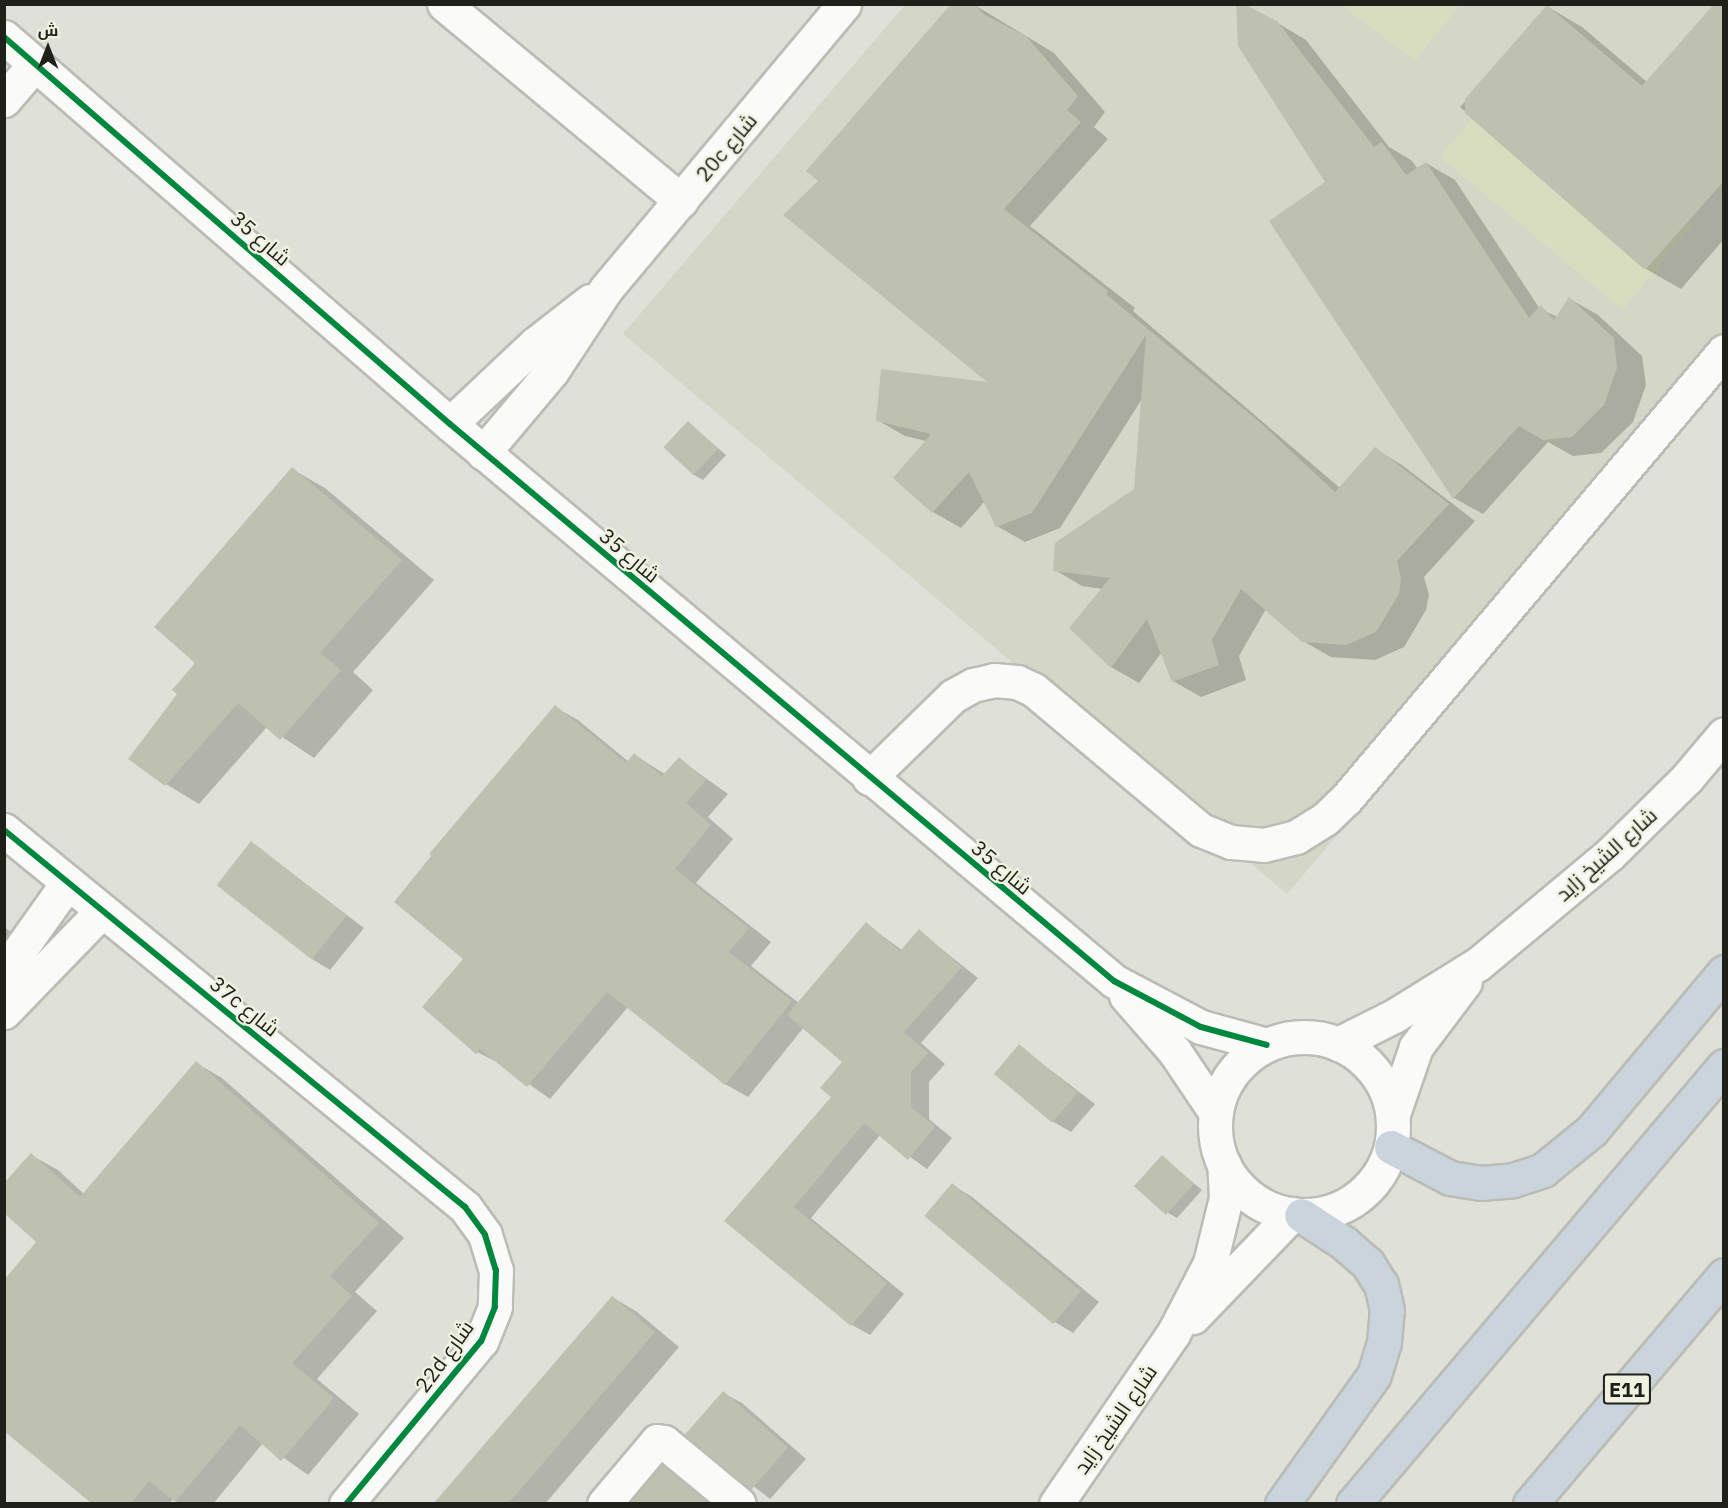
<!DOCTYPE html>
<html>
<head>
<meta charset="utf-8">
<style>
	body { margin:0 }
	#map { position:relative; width:1728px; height:1508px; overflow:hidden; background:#dfe1d8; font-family:"IBM Plex Sans",Cairo,sans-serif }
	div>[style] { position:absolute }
	.built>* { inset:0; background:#d4d7c7 }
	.green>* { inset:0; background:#d8ddc0; transform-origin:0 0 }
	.shadow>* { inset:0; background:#0003 }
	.building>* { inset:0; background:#bec1b0; transform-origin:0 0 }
	.roads { filter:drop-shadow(2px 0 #babcb5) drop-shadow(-2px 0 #babcb5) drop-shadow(0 2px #babcb5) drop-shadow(0 -2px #babcb5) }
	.minor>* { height:33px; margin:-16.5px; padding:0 16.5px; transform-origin:16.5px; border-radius:16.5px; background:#fafaf9 }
	.minor>.ring { margin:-16.5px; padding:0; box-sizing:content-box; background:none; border:33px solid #fafaf9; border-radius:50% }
	.highway>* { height:33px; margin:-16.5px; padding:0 16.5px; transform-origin:16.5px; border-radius:16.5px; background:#cad4dc }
	.cycleway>* { height:6px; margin:-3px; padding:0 3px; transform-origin:3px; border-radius:3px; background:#00873e }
	span { translate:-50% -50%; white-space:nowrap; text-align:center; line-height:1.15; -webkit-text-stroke:4.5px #eff2e1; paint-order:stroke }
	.shield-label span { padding:2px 4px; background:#eff2e1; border:2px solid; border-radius:4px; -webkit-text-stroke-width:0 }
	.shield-label { font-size:20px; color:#1f201a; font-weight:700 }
	.street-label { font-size:21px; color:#1f201a }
	.frame { position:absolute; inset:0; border:6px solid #1f201a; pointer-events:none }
	.north { position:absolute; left:18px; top:18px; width:60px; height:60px; -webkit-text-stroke:4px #eff2e1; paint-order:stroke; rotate:0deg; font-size:16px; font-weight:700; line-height:24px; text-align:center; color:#1f201a }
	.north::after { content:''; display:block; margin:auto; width:21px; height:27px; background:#1f201a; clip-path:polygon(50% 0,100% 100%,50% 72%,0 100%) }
</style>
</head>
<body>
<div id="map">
	<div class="built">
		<i style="clip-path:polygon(905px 5px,1723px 5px,1723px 382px,1287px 894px,623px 334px)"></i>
	</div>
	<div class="green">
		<i style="clip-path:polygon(1341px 5px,1460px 5px,1415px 61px)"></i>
		<i style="left:1512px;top:71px;width:238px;height:112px;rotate:40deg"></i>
	</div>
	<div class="shadow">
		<i style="clip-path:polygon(973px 4px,1054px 53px,1105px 112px,1094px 127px,1108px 139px,1030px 226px,1135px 308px,1133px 311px,1340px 488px,1375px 449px,1402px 465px,1475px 521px,1424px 577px,1429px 595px,1426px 610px,1404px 647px,1375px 660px,1331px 657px,1303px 641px,1266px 609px,1239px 656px,1246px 680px,1201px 697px,1173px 681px,1162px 652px,1139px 683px,1111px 667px,1103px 589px,1082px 586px,1055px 570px,1135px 490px,1142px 399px,1060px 528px,1025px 542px,997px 526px,985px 501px,961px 528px,933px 512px,895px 478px,926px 441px,905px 436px,877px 420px,992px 384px,820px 181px)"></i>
		<i style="clip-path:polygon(1724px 4px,1724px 239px,1681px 289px,1646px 269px,1460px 107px,1548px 7px,1582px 27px,1647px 82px)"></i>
		<i style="clip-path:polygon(1276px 22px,1306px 40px,1389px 147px,1411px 160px,1418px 169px,1426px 163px,1455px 180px,1540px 309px,1558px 317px,1570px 299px,1598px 315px,1642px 356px,1646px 385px,1633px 422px,1601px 453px,1573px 456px,1548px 442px,1483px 514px,1454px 498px,1271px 221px,1327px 182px)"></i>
		<i style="clip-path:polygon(689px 423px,726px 455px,703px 480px,694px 475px)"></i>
		<i style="clip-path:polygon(292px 469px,325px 488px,434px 580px,353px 672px,373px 690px,314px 758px,267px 727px,199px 804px,166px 784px,179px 694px)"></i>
		<i style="clip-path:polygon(555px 707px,578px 720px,629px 762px,635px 755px,666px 775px,679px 759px,728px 794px,708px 817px,733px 839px,696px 883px,771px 942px,751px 966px,799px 1003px,866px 924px,902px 950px,919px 931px,978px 978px,921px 1043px,945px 1064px,929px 1082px,929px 1119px,952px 1138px,927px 1169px,880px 1135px,811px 1218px,904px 1294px,870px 1335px,852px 1325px,726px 1221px,833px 1097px,844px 1061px,804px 1027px,748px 1097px,725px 1084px,628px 1007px,550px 1099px,501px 1064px,477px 1052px,465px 959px)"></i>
		<i style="clip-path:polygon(252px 843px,364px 928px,330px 970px,312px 959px)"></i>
		<i style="clip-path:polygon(4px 927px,11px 932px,4px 940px)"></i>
		<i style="clip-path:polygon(1019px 1046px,1095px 1104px,1071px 1132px,1052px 1121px)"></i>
		<i style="clip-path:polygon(196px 1063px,222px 1078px,404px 1238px,355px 1292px,377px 1311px,317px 1379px,359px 1414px,308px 1475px,263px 1443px,213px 1504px,180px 1504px,173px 1499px,169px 1504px,93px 1504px,4px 1429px,39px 1241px,31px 1155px,58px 1170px,84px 1194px)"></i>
		<i style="clip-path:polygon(1162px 1157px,1202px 1190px,1177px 1218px,1168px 1213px)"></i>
		<i style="clip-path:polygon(952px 1185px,971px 1196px,1099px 1302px,1073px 1333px,1055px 1322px)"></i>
		<i style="clip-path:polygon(612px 1297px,637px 1312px,679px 1347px,545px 1504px,436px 1504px)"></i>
		<i style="clip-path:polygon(723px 1393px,742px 1403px,806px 1459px,770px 1499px,686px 1434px)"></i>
		<i style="clip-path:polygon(662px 1466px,671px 1472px,712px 1504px,631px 1504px)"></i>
	</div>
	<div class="building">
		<i style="clip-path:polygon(951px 4px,974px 4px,985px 15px,1026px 36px,1078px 96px,1067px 110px,1081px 122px,1004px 209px,1108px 291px,1106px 294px,1263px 425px,1335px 492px,1375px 447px,1449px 504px,1397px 561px,1401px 578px,1399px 594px,1376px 632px,1346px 645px,1302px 642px,1241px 589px,1212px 640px,1219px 665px,1172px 682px,1147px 619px,1111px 668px,1069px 628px,1110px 578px,1053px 571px,1055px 543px,1134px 489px,1146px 335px,1032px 513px,996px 527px,969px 472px,932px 513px,893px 478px,931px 434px,876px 421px,881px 369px,987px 382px,783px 215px,818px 181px,806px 171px)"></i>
		<i style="clip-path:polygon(1236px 4px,1244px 4px,1277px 21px,1374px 147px,1382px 142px,1406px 175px,1426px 162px,1529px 318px,1541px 305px,1554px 320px,1569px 297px,1614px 338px,1617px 368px,1604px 405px,1572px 437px,1543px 440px,1519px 426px,1453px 499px,1269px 221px,1325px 182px,1238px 46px)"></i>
		<i style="clip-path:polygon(1714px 4px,1724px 4px,1724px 181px,1645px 270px,1465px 113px,1465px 99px,1547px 5px,1642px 86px)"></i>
		<i style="left:688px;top:421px;width:41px;height:36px;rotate:43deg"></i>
		<i style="clip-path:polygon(292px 467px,402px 560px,320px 653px,341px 670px,280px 740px,238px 703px,165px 786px,128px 759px,177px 694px,172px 690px,195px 663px,154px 627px)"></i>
		<i style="clip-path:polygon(555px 705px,626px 763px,634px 753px,662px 776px,679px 757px,706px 780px,686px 803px,711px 825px,675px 869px,749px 928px,729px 952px,792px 1001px,725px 1085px,607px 992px,527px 1087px,480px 1049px,476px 1054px,422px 1007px,463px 959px,394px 902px,431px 856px,429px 854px)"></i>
		<i style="left:251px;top:841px;width:121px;height:56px;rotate:38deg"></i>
		<i style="clip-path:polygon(866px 922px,900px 951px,919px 929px,962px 967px,904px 1032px,928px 1053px,911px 1072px,911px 1107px,935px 1126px,908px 1160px,864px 1123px,794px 1207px,887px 1283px,851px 1326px,724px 1221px,831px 1097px,820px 1088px,842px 1062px,787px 1015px)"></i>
		<i style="left:1019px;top:1044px;width:76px;height:39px;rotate:40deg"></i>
		<i style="clip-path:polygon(196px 1061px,379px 1223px,330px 1276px,352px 1296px,292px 1363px,334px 1398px,281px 1461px,240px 1425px,175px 1502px,149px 1481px,131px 1503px,91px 1503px,4px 1431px,4px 1280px,36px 1242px,4px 1213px,4px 1183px,31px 1153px,80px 1197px)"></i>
		<i style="left:1162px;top:1155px;width:43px;height:42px;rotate:42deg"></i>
		<i style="left:952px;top:1183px;width:168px;height:43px;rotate:40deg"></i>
		<i style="clip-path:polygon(612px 1296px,655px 1332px,509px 1503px,434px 1503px)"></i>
		<i style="left:723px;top:1391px;width:86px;height:58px;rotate:41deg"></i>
		<i style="clip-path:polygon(662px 1464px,709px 1503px,629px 1503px)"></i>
	</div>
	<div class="roads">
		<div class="minor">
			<i style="left:444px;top:4px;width:308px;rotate:39.7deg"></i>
			<i style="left:4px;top:37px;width:590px;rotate:40.95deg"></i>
			<i style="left:450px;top:424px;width:867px;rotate:39.99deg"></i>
			<i style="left:1114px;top:981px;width:98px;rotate:27.9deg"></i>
			<i style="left:1201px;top:1027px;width:68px;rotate:15.3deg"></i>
			<i style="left:4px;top:100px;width:48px;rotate:-49.3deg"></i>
			<i style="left:450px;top:424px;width:117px;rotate:-43.3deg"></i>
			<i style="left:535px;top:344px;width:70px;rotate:-38deg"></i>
			<i style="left:483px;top:453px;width:107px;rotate:-49.9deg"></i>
			<i style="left:552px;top:371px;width:98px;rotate:-56.6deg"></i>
			<i style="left:606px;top:289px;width:371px;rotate:-50.1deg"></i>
			<i style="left:869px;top:778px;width:117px;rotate:-44.3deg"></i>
			<i style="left:953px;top:696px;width:23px;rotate:-29deg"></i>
			<i style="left:973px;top:685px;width:22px;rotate:-13deg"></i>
			<i style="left:994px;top:680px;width:23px;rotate:5deg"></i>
			<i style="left:1017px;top:682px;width:19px;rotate:25deg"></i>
			<i style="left:1034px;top:690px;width:218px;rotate:40deg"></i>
			<i style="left:1201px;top:830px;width:32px;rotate:22deg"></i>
			<i style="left:1231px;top:842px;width:33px;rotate:5deg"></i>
			<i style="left:1264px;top:845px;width:33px;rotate:-14deg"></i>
			<i style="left:1296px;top:837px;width:34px;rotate:-32deg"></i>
			<i style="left:1325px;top:819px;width:29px;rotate:-44deg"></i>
			<i style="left:1346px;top:799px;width:586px;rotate:-49.84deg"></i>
			<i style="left:4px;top:830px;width:596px;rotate:39.28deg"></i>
			<i style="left:465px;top:1207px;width:34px;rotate:54deg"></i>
			<i style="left:485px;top:1235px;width:37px;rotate:73deg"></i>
			<i style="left:496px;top:1270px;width:37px;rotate:92deg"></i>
			<i style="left:495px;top:1307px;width:37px;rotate:112deg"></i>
			<i style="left:481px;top:1341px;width:212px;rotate:129.6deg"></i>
			<i style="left:4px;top:972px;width:110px;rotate:-54.6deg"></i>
			<i style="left:1126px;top:996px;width:74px;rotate:48.8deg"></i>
			<i style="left:1175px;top:1052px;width:73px;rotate:56.1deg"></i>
			<i style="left:4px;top:1012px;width:141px;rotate:-45.9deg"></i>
			<i class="ring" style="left:1215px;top:1037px;width:145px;height:145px"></i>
			<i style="left:1338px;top:1044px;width:63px;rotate:-26.6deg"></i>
			<i style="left:1394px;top:1016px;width:99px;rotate:-31.8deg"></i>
			<i style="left:1478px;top:964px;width:170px;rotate:-39.8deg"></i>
			<i style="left:1609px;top:855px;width:110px;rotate:-44.6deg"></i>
			<i style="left:1687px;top:778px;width:57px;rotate:-49.9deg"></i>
			<i style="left:1393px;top:1114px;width:71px;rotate:-71.1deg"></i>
			<i style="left:1416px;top:1047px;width:81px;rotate:-53deg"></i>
			<i style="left:1193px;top:1317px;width:143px;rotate:-46.1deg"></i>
			<i style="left:604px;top:1504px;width:82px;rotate:-49.9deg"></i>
			<i style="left:657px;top:1441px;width:7px;rotate:8deg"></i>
			<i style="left:664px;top:1442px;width:97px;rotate:39.6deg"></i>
			<i style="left:1056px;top:1504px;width:206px;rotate:-55.5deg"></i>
			<i style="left:1173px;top:1334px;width:80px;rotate:-62.5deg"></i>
			<i style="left:1210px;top:1263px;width:67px;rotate:-76.2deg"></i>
			<i style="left:1226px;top:1198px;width:33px;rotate:-93deg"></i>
		</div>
		<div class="highway">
			<i style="left:1391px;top:1147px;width:67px;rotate:27.7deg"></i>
			<i style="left:1450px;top:1178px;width:31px;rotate:9deg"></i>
			<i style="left:1481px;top:1183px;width:32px;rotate:-5deg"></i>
			<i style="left:1513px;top:1180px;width:32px;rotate:-18deg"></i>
			<i style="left:1543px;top:1170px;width:63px;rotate:-39.2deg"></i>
			<i style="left:1592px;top:1130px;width:206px;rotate:-50.1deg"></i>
			<i style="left:1282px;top:1504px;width:158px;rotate:-54.5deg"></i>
			<i style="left:1374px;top:1375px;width:34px;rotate:-73deg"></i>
			<i style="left:1384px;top:1342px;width:32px;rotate:-85deg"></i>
			<i style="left:1387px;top:1310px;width:26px;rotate:-103deg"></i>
			<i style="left:1381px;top:1285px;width:25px;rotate:-122deg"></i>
			<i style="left:1368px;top:1264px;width:32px;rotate:-139deg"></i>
			<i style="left:1344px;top:1243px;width:51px;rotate:-146.9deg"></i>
			<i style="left:1353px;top:1504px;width:574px;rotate:-49.73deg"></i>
			<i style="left:1530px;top:1504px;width:300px;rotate:-49.7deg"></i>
		</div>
	</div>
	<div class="cycleway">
		<i style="left:4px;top:37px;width:590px;rotate:40.95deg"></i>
		<i style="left:450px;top:424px;width:867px;rotate:39.99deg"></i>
		<i style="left:1114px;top:981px;width:98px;rotate:27.9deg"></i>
		<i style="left:1201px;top:1027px;width:68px;rotate:15.3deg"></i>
		<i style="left:4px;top:830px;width:596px;rotate:39.28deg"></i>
		<i style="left:465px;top:1207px;width:34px;rotate:54deg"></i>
		<i style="left:485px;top:1235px;width:37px;rotate:73deg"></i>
		<i style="left:496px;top:1270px;width:37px;rotate:92deg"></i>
		<i style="left:495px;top:1307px;width:37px;rotate:112deg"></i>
		<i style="left:481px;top:1341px;width:212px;rotate:129.6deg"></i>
	</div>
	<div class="shield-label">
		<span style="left:1627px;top:1389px">E11</span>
	</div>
	<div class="street-label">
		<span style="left:726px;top:147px;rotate:-50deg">20c شارع</span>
		<span style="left:261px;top:238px;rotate:41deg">شارع 35</span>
		<span style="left:630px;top:555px;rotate:40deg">شارع 35</span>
		<span style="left:1606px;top:854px;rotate:-42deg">شارع الشيخ زايد</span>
		<span style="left:1002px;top:867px;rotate:40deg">شارع 35</span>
		<span style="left:245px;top:1006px;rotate:39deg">37c شارع</span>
		<span style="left:444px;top:1356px;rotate:-54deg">22d شارع</span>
		<span style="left:1115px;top:1419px;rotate:-55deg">شارع الشيخ زايد</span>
	</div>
	<div class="frame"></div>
	<div class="north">ش</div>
</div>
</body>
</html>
